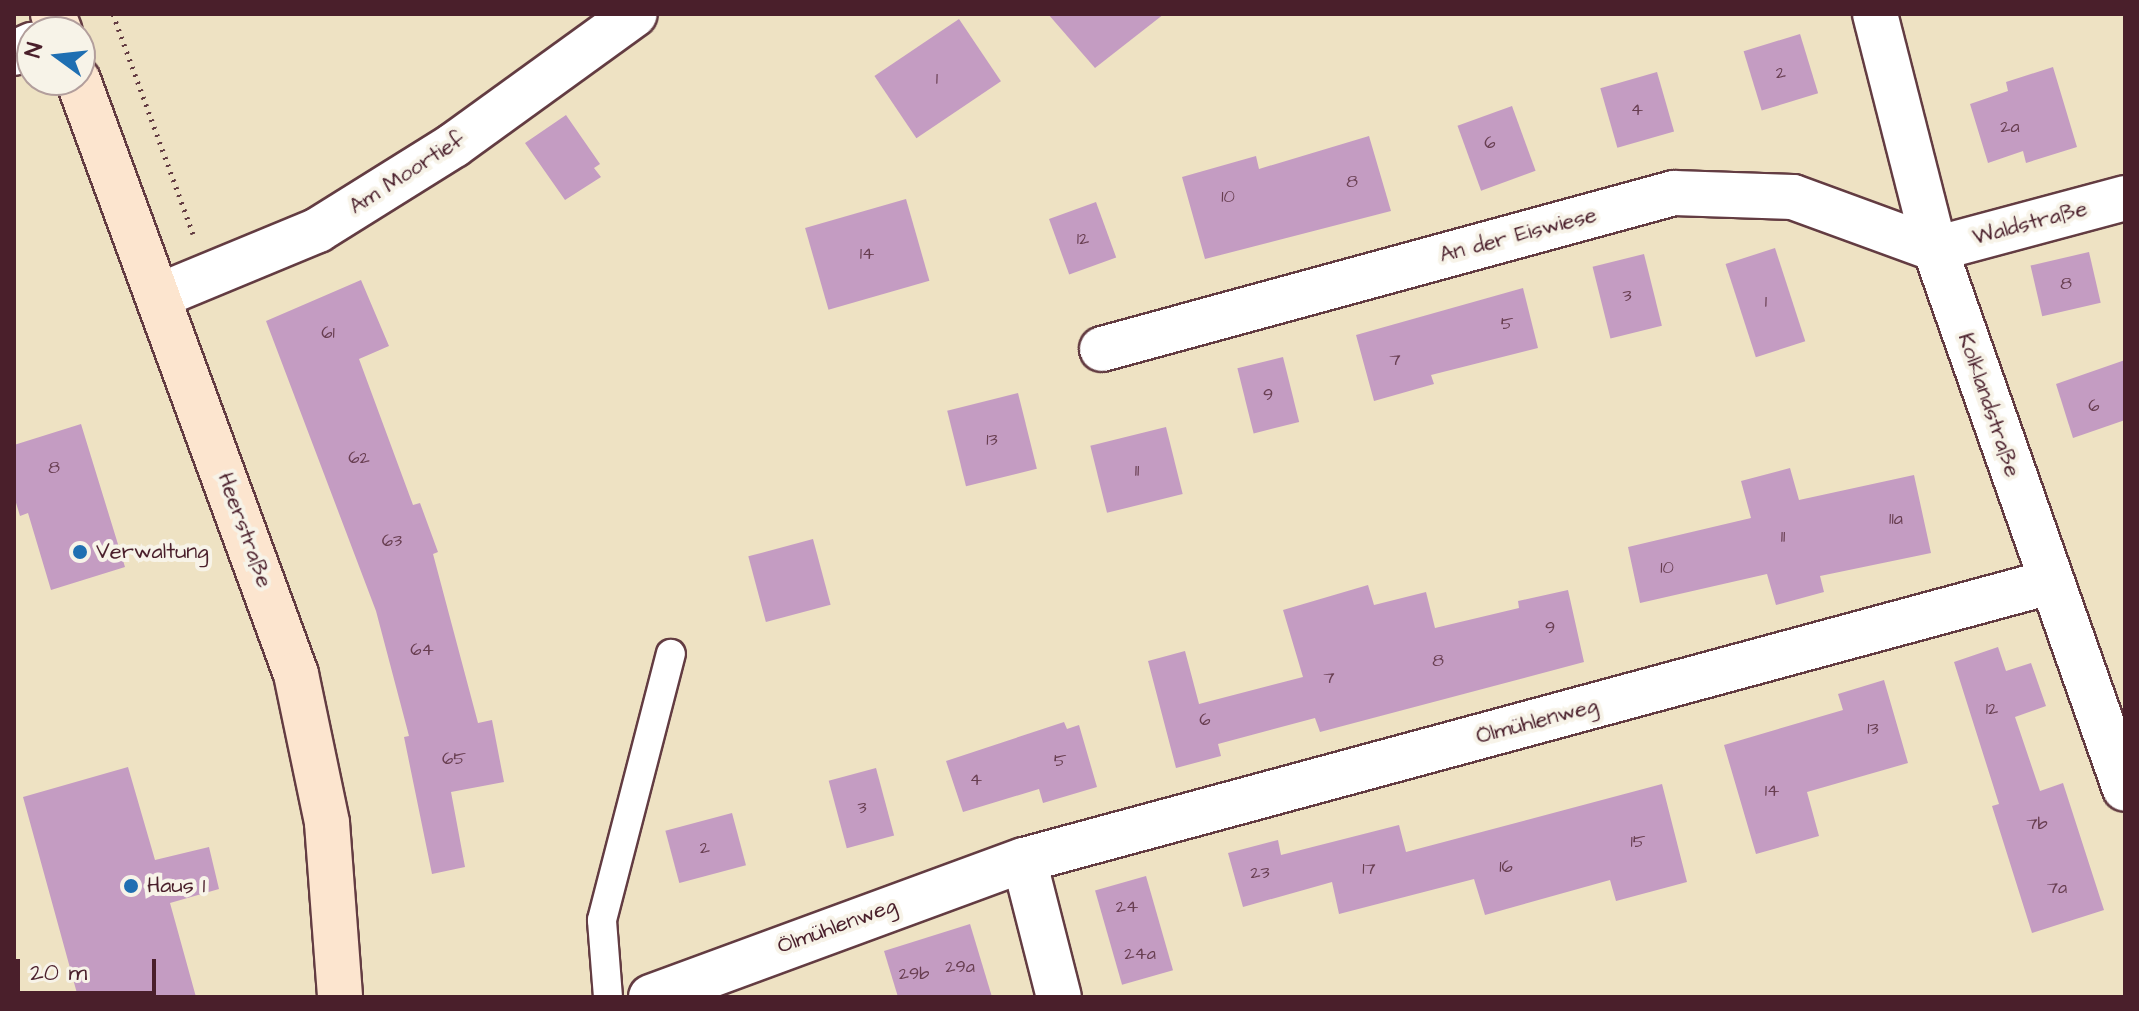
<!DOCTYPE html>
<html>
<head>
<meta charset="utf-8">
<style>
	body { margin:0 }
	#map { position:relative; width:2139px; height:1011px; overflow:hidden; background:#eee2c3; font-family:"Architects Daughter",sans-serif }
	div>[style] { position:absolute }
	.building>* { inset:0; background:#c49cc2; transform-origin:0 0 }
	.path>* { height:5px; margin-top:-2.5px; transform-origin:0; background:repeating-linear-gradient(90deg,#633c42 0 2px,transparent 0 8px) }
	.roads { filter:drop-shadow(2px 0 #633c42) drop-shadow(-2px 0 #633c42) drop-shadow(0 2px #633c42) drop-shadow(0 -2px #633c42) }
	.lane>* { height:28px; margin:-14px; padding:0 14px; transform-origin:14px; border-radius:14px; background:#fff }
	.street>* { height:44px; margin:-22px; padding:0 22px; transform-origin:22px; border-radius:22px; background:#fff }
	.secondary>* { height:44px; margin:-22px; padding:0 22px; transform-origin:22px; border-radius:22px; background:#fce5cf }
	.dots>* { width:22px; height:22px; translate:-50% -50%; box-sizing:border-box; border:4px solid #f7f3e8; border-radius:50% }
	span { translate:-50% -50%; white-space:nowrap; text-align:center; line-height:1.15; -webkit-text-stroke:8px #f7f3e8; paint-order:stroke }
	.number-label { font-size:18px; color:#683e51 }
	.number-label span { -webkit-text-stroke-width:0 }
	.street-label { font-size:22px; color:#4a1f2b }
	.poi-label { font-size:22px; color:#4a1f2b }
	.left { translate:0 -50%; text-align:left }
	.frame { position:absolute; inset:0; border:16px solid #4a1f2b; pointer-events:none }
	.north { position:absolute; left:16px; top:16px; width:80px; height:80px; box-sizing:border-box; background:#f7f3e8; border:2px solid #b29e9c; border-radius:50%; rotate:285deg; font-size:22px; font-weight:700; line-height:32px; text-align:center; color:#4a1f2b }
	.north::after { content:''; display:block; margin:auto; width:28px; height:36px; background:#1f6fb2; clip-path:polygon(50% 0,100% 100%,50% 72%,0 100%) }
	.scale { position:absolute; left:16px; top:959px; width:140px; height:36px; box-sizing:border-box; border:4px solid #4a1f2b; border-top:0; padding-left:10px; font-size:24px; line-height:28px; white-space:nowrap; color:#4a1f2b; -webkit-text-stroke:6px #f7f3e8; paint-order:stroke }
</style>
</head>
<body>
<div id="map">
	<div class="building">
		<i style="clip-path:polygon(1048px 14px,1164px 14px,1095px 68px)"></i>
		<i style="left:959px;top:19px;width:75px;height:102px;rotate:56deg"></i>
		<i style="left:1800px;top:34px;width:62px;height:59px;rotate:73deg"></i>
		<i style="clip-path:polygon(2053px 67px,2077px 147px,2026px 163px,2023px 151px,1988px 163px,1970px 104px,2008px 91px,2006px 82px)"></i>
		<i style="left:1657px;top:72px;width:62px;height:59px;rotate:74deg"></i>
		<i style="left:1512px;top:106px;width:69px;height:58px;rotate:70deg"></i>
		<i style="clip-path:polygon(566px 115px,600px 164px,594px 168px,601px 177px,565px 200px,525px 143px)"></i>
		<i style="clip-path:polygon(1369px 136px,1391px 211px,1205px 259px,1182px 177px,1256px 156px,1259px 169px)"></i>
		<i style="left:906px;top:199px;width:85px;height:105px;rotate:74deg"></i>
		<i style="left:1096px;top:202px;width:59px;height:50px;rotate:70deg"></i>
		<i style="left:1775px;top:248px;width:98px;height:52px;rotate:72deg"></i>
		<i style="left:2089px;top:252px;width:52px;height:60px;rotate:77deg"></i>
		<i style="left:1644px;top:254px;width:74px;height:53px;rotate:76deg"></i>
		<i style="clip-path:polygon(361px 280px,389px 346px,359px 359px,413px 505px,420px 503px,438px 552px,433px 554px,478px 723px,492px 720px,504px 782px,451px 792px,465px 867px,432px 874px,404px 737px,409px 736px,376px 611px,266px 321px)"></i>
		<i style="clip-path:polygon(1523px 288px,1538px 348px,1431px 375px,1434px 384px,1374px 401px,1356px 335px)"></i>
		<i style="left:1283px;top:357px;width:67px;height:47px;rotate:76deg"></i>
		<i style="clip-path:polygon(2125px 360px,2125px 420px,2073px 438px,2056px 384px)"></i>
		<i style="left:1018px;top:393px;width:78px;height:73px;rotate:76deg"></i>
		<i style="clip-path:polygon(81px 424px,125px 567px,51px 590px,28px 513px,20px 516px,14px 496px,14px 445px)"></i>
		<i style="left:1166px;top:427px;width:69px;height:78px;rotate:76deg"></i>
		<i style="clip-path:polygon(1790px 468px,1799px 500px,1914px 475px,1931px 553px,1820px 576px,1824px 592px,1776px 605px,1767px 574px,1640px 603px,1628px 547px,1751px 518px,1741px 481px)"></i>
		<i style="left:813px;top:539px;width:68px;height:67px;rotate:75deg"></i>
		<i style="clip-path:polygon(1368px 585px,1374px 605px,1426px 592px,1435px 628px,1519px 608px,1518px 601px,1568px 590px,1584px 662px,1320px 732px,1315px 718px,1218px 744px,1221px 756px,1176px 768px,1148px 661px,1185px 651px,1199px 704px,1303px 677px,1283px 610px)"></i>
		<i style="clip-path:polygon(1998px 647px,2006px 671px,2031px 663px,2046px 706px,2015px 717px,2040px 791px,2063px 783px,2104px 910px,2032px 933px,1992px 806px,1999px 804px,1954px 662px)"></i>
		<i style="clip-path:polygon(1884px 680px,1908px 763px,1807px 792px,1819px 836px,1756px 854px,1724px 745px,1843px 710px,1838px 694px)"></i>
		<i style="clip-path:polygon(1064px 722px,1067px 729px,1079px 725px,1097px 787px,1043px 803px,1039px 789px,963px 812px,946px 761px)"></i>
		<i style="clip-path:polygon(128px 767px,155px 860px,209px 847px,219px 889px,170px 903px,196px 997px,78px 997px,23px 797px)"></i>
		<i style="left:876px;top:768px;width:70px;height:49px;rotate:75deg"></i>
		<i style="clip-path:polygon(1662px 784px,1687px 882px,1616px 901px,1610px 880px,1485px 915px,1474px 879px,1339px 914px,1332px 882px,1243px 907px,1228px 853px,1278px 840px,1281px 855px,1399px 825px,1406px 852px)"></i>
		<i style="left:732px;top:813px;width:54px;height:69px;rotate:75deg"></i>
		<i style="left:1146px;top:876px;width:98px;height:53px;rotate:74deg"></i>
		<i style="clip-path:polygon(970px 924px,992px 997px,898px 997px,884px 951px)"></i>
	</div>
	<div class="path">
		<i style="left:113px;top:14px;width:234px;rotate:70deg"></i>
	</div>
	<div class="roads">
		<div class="lane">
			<i style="left:608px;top:997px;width:77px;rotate:-94.5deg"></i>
			<i style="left:602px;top:920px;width:275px;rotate:-75.5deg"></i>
		</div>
		<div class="street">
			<i style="left:1875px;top:14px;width:243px;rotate:75.7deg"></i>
			<i style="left:1935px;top:249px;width:572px;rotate:70.62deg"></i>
			<i style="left:14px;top:53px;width:20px;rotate:-24deg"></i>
			<i style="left:159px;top:296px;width:172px;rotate:-22.5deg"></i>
			<i style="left:318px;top:230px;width:160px;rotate:-32deg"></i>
			<i style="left:454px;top:145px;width:223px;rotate:-35.9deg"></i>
			<i style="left:1102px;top:349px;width:593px;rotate:-15.26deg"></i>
			<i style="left:1674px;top:193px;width:119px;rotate:1.9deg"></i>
			<i style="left:1793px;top:197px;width:151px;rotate:20.1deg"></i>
			<i style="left:1935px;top:249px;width:197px;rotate:-15deg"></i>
			<i style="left:1024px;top:860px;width:141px;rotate:75.7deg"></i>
			<i style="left:651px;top:997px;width:397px;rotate:-20.2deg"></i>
			<i style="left:1024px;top:860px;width:1063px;rotate:-15.16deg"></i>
		</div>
		<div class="secondary">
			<i style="left:53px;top:14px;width:19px;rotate:69deg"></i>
			<i style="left:78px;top:80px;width:633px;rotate:69.85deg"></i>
			<i style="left:296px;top:674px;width:152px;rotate:78.2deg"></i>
			<i style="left:327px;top:823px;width:174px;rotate:85.7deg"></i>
		</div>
	</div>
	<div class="dots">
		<i style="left:80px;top:552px;background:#1f6fb2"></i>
		<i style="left:131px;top:886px;background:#1f6fb2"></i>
	</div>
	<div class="number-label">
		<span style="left:1781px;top:73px">2</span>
		<span style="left:937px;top:79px">1</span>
		<span style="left:1637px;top:110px">4</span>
		<span style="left:2010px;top:127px">2a</span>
		<span style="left:1490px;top:143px">6</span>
		<span style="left:1352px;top:182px">8</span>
		<span style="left:1228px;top:197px">10</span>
		<span style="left:1083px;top:239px">12</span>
		<span style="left:867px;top:254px">14</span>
		<span style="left:2066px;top:284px">8</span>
		<span style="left:1627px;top:296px">3</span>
		<span style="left:1766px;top:302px">1</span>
		<span style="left:1507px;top:324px">5</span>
		<span style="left:328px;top:333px">61</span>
		<span style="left:1395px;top:360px">7</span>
		<span style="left:1268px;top:395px">9</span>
		<span style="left:2094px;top:406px">6</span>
		<span style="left:992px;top:440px">13</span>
		<span style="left:359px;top:458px">62</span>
		<span style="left:54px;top:468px">8</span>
		<span style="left:1137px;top:471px">11</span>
		<span style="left:1896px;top:519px">11a</span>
		<span style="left:1783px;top:537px">11</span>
		<span style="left:392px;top:541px">63</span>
		<span style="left:1667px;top:568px">10</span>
		<span style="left:1550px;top:628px">9</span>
		<span style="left:422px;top:650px">64</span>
		<span style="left:1438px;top:661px">8</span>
		<span style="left:1329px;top:678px">7</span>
		<span style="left:1992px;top:709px">12</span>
		<span style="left:1205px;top:720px">6</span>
		<span style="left:1873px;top:729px">13</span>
		<span style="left:454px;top:759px">65</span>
		<span style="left:1060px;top:761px">5</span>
		<span style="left:976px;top:780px">4</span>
		<span style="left:1772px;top:791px">14</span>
		<span style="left:862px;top:808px">3</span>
		<span style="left:2037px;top:824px">7b</span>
		<span style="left:1638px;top:842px">15</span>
		<span style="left:705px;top:848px">2</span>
		<span style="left:1506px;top:867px">16</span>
		<span style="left:1369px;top:869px">17</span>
		<span style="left:1260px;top:873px">23</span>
		<span style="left:2057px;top:888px">7a</span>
		<span style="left:1127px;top:907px">24</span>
		<span style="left:1140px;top:954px">24a</span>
		<span style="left:960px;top:967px">29a</span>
		<span style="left:914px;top:974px">29b</span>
	</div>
	<div class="street-label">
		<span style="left:407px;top:173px;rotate:-33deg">Am Moortief</span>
		<span style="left:2030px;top:223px;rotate:-15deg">Waldstraße</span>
		<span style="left:1518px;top:235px;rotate:-15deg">An der Eiswiese</span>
		<span style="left:1989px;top:405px;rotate:71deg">Kolklandstraße</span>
		<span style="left:245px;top:530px;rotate:70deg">Heerstraße</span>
		<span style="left:1537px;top:721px;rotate:-15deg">Ölmühlenweg</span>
		<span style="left:837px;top:926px;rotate:-20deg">Ölmühlenweg</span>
	</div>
	<div class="poi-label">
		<span class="left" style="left:96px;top:552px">Verwaltung</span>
		<span class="left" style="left:147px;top:886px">Haus 1</span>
	</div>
	<div class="frame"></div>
	<div class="north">N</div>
	<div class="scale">20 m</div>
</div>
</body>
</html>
